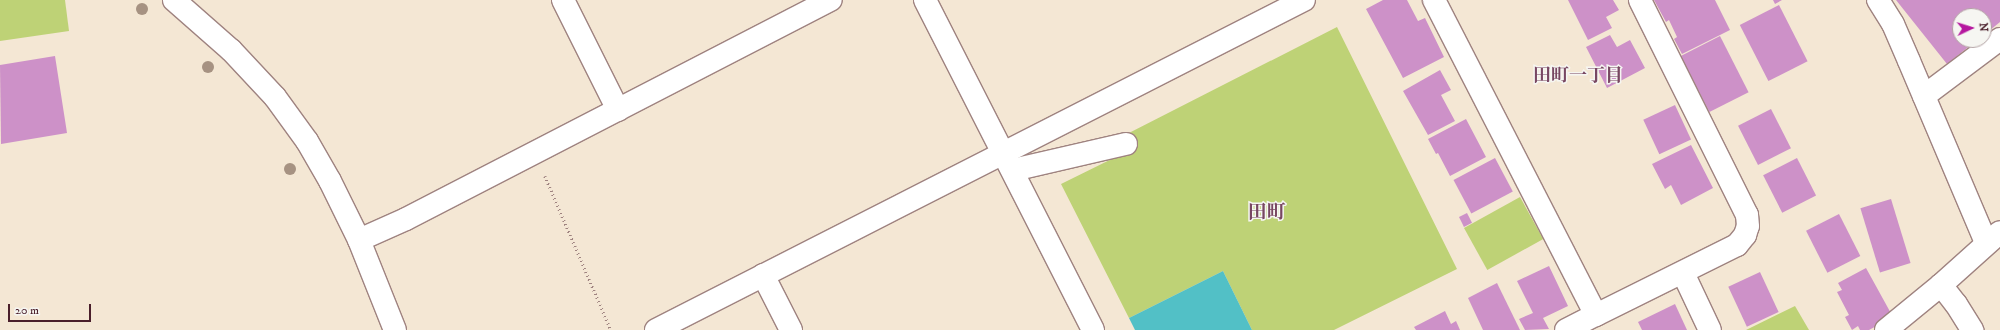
<!DOCTYPE html>
<html>
<head>
<meta charset="utf-8">
<style>
	body { margin:0 }
	#map { position:relative; width:2000px; height:330px; overflow:hidden; background:#f4e7d4; font-family:"IM FELL DW Pica","Noto Serif JP",serif }
	div>[style] { position:absolute }
	.green>* { inset:0; background:#bed276; transform-origin:0 0 }
	.water>* { inset:0; background:#52c0c6 }
	.building>* { inset:0; background:#cd91c8; transform-origin:0 0 }
	.path>* { height:2.5px; margin-top:-1.25px; transform-origin:0; background:repeating-linear-gradient(90deg,#9f8380 0 1px,transparent 0 4px) }
	.roads { filter:drop-shadow(1px 0 #9f8380) drop-shadow(-1px 0 #9f8380) drop-shadow(0 1px #9f8380) drop-shadow(0 -1px #9f8380) }
	.minor>* { height:22px; margin:-11px; padding:0 11px; transform-origin:11px; border-radius:11px; background:#fff }
	.trees>* { width:12px; height:12px; margin:-6px; border-radius:50%; background:#a69282 }
	span { translate:-50% -50%; white-space:nowrap; text-align:center; line-height:1.15; -webkit-text-stroke:3px #f6f6f2; paint-order:stroke }
	.neighbourhood-label { font-size:18px; color:#784762; font-weight:700 }
	.quarter-label { font-size:19px; color:#784762; font-weight:700 }
	.north { position:absolute; left:1952px; top:8px; width:40px; height:40px; box-sizing:border-box; background:#f6f6f2; border:1px solid #b1a0a2; border-radius:50%; rotate:86deg; font-size:11px; font-weight:700; line-height:16px; text-align:center; color:#4a1f2b }
	.north::after { content:''; display:block; margin:auto; width:14px; height:18px; background:#b5179e; clip-path:polygon(50% 0,100% 100%,50% 72%,0 100%) }
	.scale { position:absolute; left:8px; top:304px; width:83px; height:18px; box-sizing:border-box; border:2px solid #4a1f2b; border-top:0; padding-left:5px; font-size:12px; line-height:14px; white-space:nowrap; color:#4a1f2b; -webkit-text-stroke:3px #f6f6f2; paint-order:stroke }
</style>
</head>
<body>
<div id="map">
	<div class="green">
		<i style="clip-path:polygon(0 0,65px 0,69px 31px,0 41px)"></i>
		<i style="clip-path:polygon(1337px 27px,1457px 269px,1334px 330px,1252px 330px,1223px 271px,1129px 318px,1061px 184px,1132px 149px,1125px 135px)"></i>
		<i style="left:1520px;top:197px;width:48px;height:64px;rotate:61deg"></i>
		<i style="clip-path:polygon(1795px 306px,1809px 330px,1746px 330px)"></i>
	</div>
	<div class="water">
		<i style="clip-path:polygon(1223px 271px,1252px 330px,1135px 330px,1129px 318px)"></i>
	</div>
	<div class="building">
		<i style="clip-path:polygon(1383px 0,1407px 0,1418px 21px,1425px 18px,1444px 57px,1403px 78px,1366px 9px)"></i>
		<i style="clip-path:polygon(1568px 0,1613px 0,1619px 10px,1606px 17px,1612px 28px,1588px 40px)"></i>
		<i style="clip-path:polygon(1654px 0,1715px 0,1730px 30px,1682px 54px,1674px 39px,1677px 37px,1669px 20px,1666px 22px)"></i>
		<i style="clip-path:polygon(1773px 0,1782px 0,1775px 4px)"></i>
		<i style="clip-path:polygon(1896px 0,2000px 0,2000px 22px,1984px 35px,1984px 16px,1960px 16px,1960px 40px,1977px 40px,1947px 64px)"></i>
		<i style="left:1779px;top:5px;width:63px;height:44px;rotate:63deg"></i>
		<i style="clip-path:polygon(1610px 35px,1617px 47px,1630px 40px,1645px 68px,1607px 88px,1586px 47px)"></i>
		<i style="left:1720px;top:36px;width:63px;height:44px;rotate:63deg"></i>
		<i style="clip-path:polygon(55px 56px,67px 133px,1px 144px,0 65px)"></i>
		<i style="clip-path:polygon(1440px 70px,1451px 90px,1441px 95px,1455px 121px,1428px 135px,1403px 91px)"></i>
		<i style="left:1675px;top:105px;width:38px;height:35px;rotate:65deg"></i>
		<i style="left:1771px;top:109px;width:44px;height:37px;rotate:63deg"></i>
		<i style="clip-path:polygon(1466px 119px,1486px 157px,1450px 176px,1438px 153px,1436px 154px,1428px 139px)"></i>
		<i style="clip-path:polygon(1691px 145px,1713px 188px,1681px 205px,1671px 185px,1665px 189px,1652px 164px)"></i>
		<i style="left:1495px;top:158px;width:38px;height:47px;rotate:62deg"></i>
		<i style="left:1797px;top:158px;width:42px;height:38px;rotate:63deg"></i>
		<i style="left:1891px;top:199px;width:67px;height:32px;rotate:73deg"></i>
		<i style="left:1467px;top:213px;width:11px;height:9px;rotate:63deg"></i>
		<i style="left:1839px;top:214px;width:47px;height:37px;rotate:63deg"></i>
		<i style="clip-path:polygon(1549px 266px,1568px 306px,1543px 318px,1549px 329px,1525px 330px,1519px 319px,1533px 313px,1517px 281px)"></i>
		<i style="clip-path:polygon(1866px 268px,1893px 317px,1869px 330px,1860px 330px,1858px 326px,1852px 330px,1845px 317px,1849px 315px,1837px 292px,1842px 290px,1838px 283px)"></i>
		<i style="left:1760px;top:272px;width:44px;height:35px;rotate:65deg"></i>
		<i style="clip-path:polygon(1497px 283px,1520px 330px,1483px 330px,1468px 298px)"></i>
		<i style="clip-path:polygon(1675px 304px,1687px 330px,1642px 330px,1638px 322px)"></i>
		<i style="clip-path:polygon(1445px 311px,1451px 324px,1456px 321px,1460px 330px,1416px 330px,1414px 327px)"></i>
	</div>
	<div class="path">
		<i style="left:545px;top:176px;width:168px;rotate:66.8deg"></i>
	</div>
	<div class="roads">
		<div class="minor">
			<i style="left:174px;top:0;width:76px;rotate:41.3deg"></i>
			<i style="left:231px;top:50px;width:64px;rotate:46.9deg"></i>
			<i style="left:275px;top:97px;width:54px;rotate:54deg"></i>
			<i style="left:307px;top:141px;width:46px;rotate:60.1deg"></i>
			<i style="left:330px;top:181px;width:66px;rotate:63.8deg"></i>
			<i style="left:359px;top:240px;width:97px;rotate:68.2deg"></i>
			<i style="left:563px;top:0;width:123px;rotate:63.4deg"></i>
			<i style="left:925px;top:0;width:370px;rotate:63deg"></i>
			<i style="left:1434px;top:0;width:354px;rotate:62.8deg"></i>
			<i style="left:1596px;top:315px;width:157px;rotate:-26.4deg"></i>
			<i style="left:1737px;top:245px;width:13px;rotate:-51deg"></i>
			<i style="left:1745px;top:235px;width:9px;rotate:-72deg"></i>
			<i style="left:1748px;top:226px;width:11px;rotate:-95deg"></i>
			<i style="left:1747px;top:215px;width:240px;rotate:-116.5deg"></i>
			<i style="left:1878px;top:0;width:28px;rotate:58deg"></i>
			<i style="left:1893px;top:24px;width:40px;rotate:66.6deg"></i>
			<i style="left:1909px;top:61px;width:197px;rotate:67deg"></i>
			<i style="left:1924px;top:96px;width:95px;rotate:-36.9deg"></i>
			<i style="left:1013px;top:170px;width:116px;rotate:-13deg"></i>
			<i style="left:359px;top:240px;width:51px;rotate:-24.1deg"></i>
			<i style="left:406px;top:219px;width:478px;rotate:-27.3deg"></i>
			<i style="left:1683px;top:273px;width:63px;rotate:64.7deg"></i>
			<i style="left:763px;top:275px;width:62px;rotate:63deg"></i>
			<i style="left:1941px;top:285px;width:24px;rotate:52deg"></i>
			<i style="left:1956px;top:304px;width:31px;rotate:58deg"></i>
			<i style="left:656px;top:330px;width:727px;rotate:-26.99deg"></i>
			<i style="left:1566px;top:330px;width:34px;rotate:-27deg"></i>
			<i style="left:1886px;top:330px;width:71px;rotate:-39.3deg"></i>
			<i style="left:1941px;top:285px;width:79px;rotate:-41.9deg"></i>
		</div>
	</div>
	<div class="trees">
		<i style="left:142px;top:9px"></i>
		<i style="left:208px;top:67px"></i>
		<i style="left:290px;top:169px"></i>
	</div>
	<div class="neighbourhood-label">
		<span style="left:1578px;top:76px">田町一丁目</span>
	</div>
	<div class="quarter-label">
		<span style="left:1267px;top:213px">田町</span>
	</div>
	<div class="north">N</div>
	<div class="scale">20 m</div>
</div>
</body>
</html>
